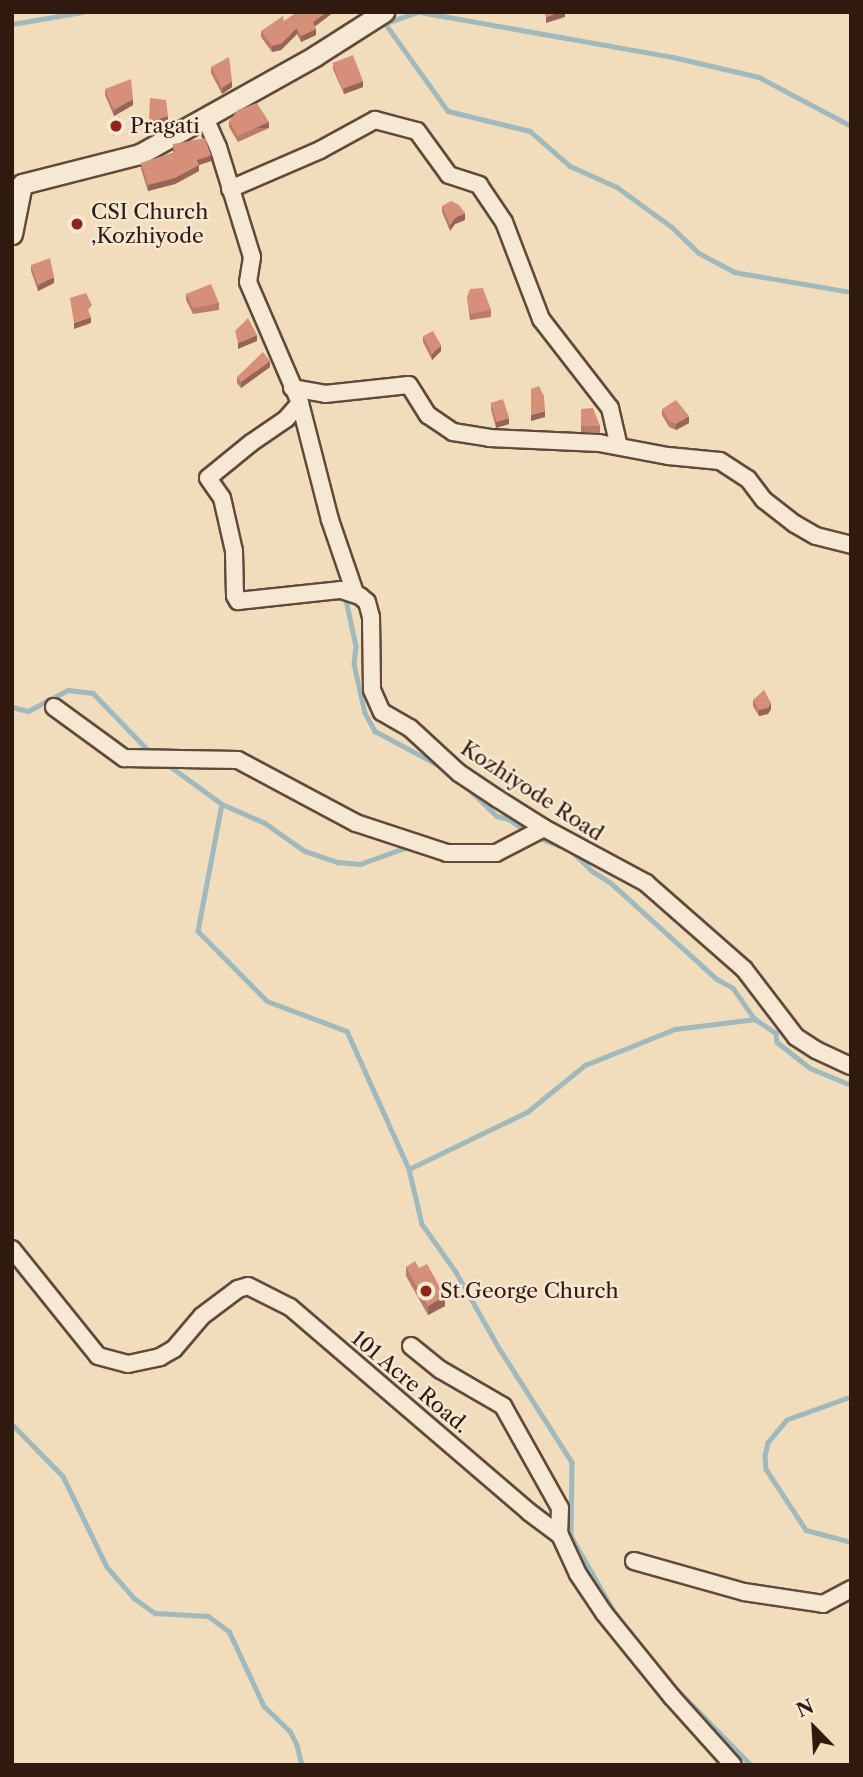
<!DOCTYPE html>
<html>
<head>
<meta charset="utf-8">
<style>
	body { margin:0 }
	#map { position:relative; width:863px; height:1777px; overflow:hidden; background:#f1dcbc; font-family:"Libre Caslon Text",serif }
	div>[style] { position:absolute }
	.stream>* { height:4.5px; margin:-2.25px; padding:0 2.25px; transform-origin:2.25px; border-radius:2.25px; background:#a0b9bc }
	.roads { filter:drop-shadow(2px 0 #604a3a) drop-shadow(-2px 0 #604a3a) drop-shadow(0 2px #604a3a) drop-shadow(0 -2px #604a3a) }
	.minor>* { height:16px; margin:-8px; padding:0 8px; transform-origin:8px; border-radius:8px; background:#f6e8d3 }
	.tertiary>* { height:19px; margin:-9.5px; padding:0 9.5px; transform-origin:9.5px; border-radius:9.5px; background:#f6e8d3 }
	.wall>* { inset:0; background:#b87c68 }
	.shaded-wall>* { inset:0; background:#966555; transform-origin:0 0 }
	.building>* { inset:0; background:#d69079; transform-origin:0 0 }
	.dots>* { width:19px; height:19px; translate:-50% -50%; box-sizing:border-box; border:4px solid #f6e8d3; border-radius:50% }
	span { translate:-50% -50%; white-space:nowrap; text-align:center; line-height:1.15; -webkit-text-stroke:5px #f6e8d3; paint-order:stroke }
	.poi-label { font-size:21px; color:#30190e }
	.left { translate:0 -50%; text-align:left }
	.street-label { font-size:21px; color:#30190e }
	.frame { position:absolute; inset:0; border:14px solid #30190e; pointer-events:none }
	.north { position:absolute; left:779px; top:1693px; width:70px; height:70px; -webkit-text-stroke:5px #f6e8d3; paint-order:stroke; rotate:336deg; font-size:19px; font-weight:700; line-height:28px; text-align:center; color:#30190e }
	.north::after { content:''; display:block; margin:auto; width:24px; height:32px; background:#30190e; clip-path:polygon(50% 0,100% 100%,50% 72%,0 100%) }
</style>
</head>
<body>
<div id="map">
	<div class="stream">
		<i style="left:420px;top:12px;width:257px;rotate:10.1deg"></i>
		<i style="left:673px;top:57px;width:88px;rotate:13.1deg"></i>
		<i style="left:759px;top:77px;width:104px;rotate:28deg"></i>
		<i style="left:385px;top:23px;width:108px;rotate:54.4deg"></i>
		<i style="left:448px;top:111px;width:84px;rotate:13.7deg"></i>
		<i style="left:530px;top:131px;width:53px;rotate:41.2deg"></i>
		<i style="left:570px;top:166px;width:51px;rotate:24.1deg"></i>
		<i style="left:617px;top:187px;width:68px;rotate:36deg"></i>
		<i style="left:672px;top:227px;width:37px;rotate:44deg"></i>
		<i style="left:699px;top:253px;width:40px;rotate:28deg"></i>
		<i style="left:734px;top:272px;width:119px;rotate:9.7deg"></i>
		<i style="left:386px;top:23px;width:34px;rotate:-19deg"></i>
		<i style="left:12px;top:24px;width:72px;rotate:-9.6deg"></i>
		<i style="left:346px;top:600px;width:47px;rotate:77.7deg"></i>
		<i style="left:356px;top:646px;width:18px;rotate:96deg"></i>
		<i style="left:354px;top:664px;width:50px;rotate:77.3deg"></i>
		<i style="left:365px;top:713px;width:21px;rotate:61deg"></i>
		<i style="left:375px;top:731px;width:76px;rotate:28.2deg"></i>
		<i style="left:12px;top:707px;width:16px;rotate:14deg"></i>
		<i style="left:28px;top:711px;width:45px;rotate:-27.7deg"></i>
		<i style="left:68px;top:690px;width:25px;rotate:7deg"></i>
		<i style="left:93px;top:693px;width:83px;rotate:46deg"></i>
		<i style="left:167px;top:764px;width:68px;rotate:36deg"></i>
		<i style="left:222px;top:804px;width:47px;rotate:23.8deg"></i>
		<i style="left:265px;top:823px;width:49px;rotate:35deg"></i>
		<i style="left:305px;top:851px;width:34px;rotate:19deg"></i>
		<i style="left:337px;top:862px;width:23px;rotate:5deg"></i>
		<i style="left:360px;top:864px;width:53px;rotate:-19.8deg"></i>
		<i style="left:465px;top:785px;width:45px;rotate:44.1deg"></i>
		<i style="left:497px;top:816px;width:12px;rotate:14deg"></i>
		<i style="left:509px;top:819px;width:17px;rotate:36deg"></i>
		<i style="left:222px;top:804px;width:129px;rotate:100.7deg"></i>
		<i style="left:198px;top:931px;width:98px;rotate:45.4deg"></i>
		<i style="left:267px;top:1001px;width:85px;rotate:20.6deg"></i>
		<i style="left:347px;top:1031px;width:151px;rotate:65.8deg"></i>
		<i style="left:409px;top:1169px;width:131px;rotate:-25.8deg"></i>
		<i style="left:527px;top:1112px;width:75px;rotate:-39deg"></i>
		<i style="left:585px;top:1065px;width:97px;rotate:-21.8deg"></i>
		<i style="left:675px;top:1029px;width:81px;rotate:-7.1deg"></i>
		<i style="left:537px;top:837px;width:36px;rotate:21deg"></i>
		<i style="left:571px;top:850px;width:30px;rotate:45deg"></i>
		<i style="left:592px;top:871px;width:22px;rotate:32deg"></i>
		<i style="left:611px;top:883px;width:143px;rotate:42.2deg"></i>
		<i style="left:717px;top:979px;width:18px;rotate:29deg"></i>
		<i style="left:733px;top:988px;width:38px;rotate:55deg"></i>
		<i style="left:755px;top:1019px;width:25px;rotate:34deg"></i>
		<i style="left:776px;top:1033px;width:9px;rotate:84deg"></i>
		<i style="left:777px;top:1042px;width:42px;rotate:38.2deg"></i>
		<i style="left:810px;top:1068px;width:44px;rotate:22.5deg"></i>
		<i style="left:409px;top:1169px;width:57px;rotate:76.7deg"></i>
		<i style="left:422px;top:1224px;width:59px;rotate:54.7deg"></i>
		<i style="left:456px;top:1272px;width:87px;rotate:60.5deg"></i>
		<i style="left:499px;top:1348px;width:135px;rotate:57.4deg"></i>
		<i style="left:572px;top:1462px;width:74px;rotate:90.8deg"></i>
		<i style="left:571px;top:1536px;width:97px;rotate:60.3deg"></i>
		<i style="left:851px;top:1397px;width:68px;rotate:160.2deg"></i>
		<i style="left:787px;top:1420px;width:30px;rotate:130deg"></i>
		<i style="left:768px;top:1443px;width:13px;rotate:103deg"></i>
		<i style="left:765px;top:1456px;width:13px;rotate:86deg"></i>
		<i style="left:766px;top:1469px;width:73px;rotate:56.7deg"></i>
		<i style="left:806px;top:1530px;width:47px;rotate:14.9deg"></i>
		<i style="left:12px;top:1424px;width:73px;rotate:45.6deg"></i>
		<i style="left:63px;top:1476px;width:101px;rotate:64.2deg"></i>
		<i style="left:107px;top:1567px;width:41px;rotate:48.9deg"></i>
		<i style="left:134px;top:1598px;width:26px;rotate:36deg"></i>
		<i style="left:155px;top:1613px;width:53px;rotate:3.2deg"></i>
		<i style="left:208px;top:1616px;width:26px;rotate:36deg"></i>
		<i style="left:229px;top:1631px;width:83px;rotate:65deg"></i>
		<i style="left:264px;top:1706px;width:36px;rotate:44deg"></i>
		<i style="left:290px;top:1731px;width:16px;rotate:63deg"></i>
		<i style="left:297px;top:1745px;width:21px;rotate:76deg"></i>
		<i style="left:666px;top:1678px;width:122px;rotate:45.7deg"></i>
	</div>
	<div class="roads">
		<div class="minor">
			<i style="left:205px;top:118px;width:32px;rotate:66deg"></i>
			<i style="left:218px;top:147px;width:115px;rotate:72.8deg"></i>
			<i style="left:252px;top:257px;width:25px;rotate:99deg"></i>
			<i style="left:248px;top:282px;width:132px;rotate:66.7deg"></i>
			<i style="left:300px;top:403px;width:21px;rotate:131deg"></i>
			<i style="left:286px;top:419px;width:42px;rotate:145.6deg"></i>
			<i style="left:251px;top:443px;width:55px;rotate:140.9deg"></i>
			<i style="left:208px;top:478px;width:24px;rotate:55deg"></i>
			<i style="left:222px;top:498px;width:54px;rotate:77.2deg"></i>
			<i style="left:234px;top:551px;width:45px;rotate:88.7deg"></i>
			<i style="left:235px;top:596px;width:6px;rotate:59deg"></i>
			<i style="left:238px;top:601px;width:9px;rotate:-6deg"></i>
			<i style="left:247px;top:600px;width:95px;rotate:-6.1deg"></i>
			<i style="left:341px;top:590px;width:20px;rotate:18deg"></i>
			<i style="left:360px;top:596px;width:9px;rotate:41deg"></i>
			<i style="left:367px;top:602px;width:16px;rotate:75deg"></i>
			<i style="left:371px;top:617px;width:73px;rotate:89.2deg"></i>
			<i style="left:372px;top:690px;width:24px;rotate:66deg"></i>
			<i style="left:382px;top:712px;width:32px;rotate:30deg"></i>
			<i style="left:410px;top:728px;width:67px;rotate:42.6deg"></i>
			<i style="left:459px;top:773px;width:47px;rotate:33.7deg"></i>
			<i style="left:498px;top:799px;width:54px;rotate:32.2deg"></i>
			<i style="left:544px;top:828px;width:116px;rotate:28.3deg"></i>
			<i style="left:646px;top:883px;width:130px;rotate:41.3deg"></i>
			<i style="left:744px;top:969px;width:86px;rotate:52.6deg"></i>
			<i style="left:796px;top:1037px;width:24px;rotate:33deg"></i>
			<i style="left:816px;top:1050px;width:38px;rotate:25deg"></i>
			<i style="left:230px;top:189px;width:98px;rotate:-23.4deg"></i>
			<i style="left:320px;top:150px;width:63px;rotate:-28.6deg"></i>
			<i style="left:375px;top:120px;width:43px;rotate:14.7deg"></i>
			<i style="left:417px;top:131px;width:54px;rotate:54deg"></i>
			<i style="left:449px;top:175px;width:32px;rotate:18deg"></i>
			<i style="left:479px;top:185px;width:45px;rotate:56deg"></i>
			<i style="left:504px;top:222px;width:104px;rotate:69.1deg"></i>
			<i style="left:541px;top:319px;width:113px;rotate:52.2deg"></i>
			<i style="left:610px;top:408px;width:39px;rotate:77deg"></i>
			<i style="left:292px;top:388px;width:34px;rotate:10deg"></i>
			<i style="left:325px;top:394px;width:84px;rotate:-6.1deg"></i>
			<i style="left:409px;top:385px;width:36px;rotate:58deg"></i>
			<i style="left:428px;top:415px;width:30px;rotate:34deg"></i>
			<i style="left:453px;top:432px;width:36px;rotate:9deg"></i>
			<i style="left:489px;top:438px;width:110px;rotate:2.6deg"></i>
			<i style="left:599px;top:443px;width:70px;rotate:10.7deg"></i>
			<i style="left:668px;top:456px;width:52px;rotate:5.5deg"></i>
			<i style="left:720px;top:461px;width:33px;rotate:33deg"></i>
			<i style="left:748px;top:479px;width:26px;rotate:53deg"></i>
			<i style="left:764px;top:500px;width:39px;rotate:38deg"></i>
			<i style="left:795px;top:524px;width:24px;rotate:30deg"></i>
			<i style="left:816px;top:536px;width:36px;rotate:14deg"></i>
			<i style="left:300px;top:403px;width:121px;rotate:75.6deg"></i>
			<i style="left:330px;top:520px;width:77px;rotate:71.1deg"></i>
			<i style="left:54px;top:707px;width:87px;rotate:36.1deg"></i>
			<i style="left:124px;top:758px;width:114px;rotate:1deg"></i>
			<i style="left:238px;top:760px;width:134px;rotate:28.1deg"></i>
			<i style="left:356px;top:823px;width:96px;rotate:18.2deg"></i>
			<i style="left:447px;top:853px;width:49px"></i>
			<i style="left:496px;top:853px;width:54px;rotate:-27.5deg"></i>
			<i style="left:12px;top:1249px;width:137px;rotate:51.2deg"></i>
			<i style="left:98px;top:1356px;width:31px;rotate:15deg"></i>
			<i style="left:128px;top:1364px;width:33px;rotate:-12deg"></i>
			<i style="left:160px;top:1357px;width:16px;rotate:-30deg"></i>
			<i style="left:174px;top:1349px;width:43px;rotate:-49.7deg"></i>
			<i style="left:202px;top:1316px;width:45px;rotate:-36.9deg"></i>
			<i style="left:238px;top:1289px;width:10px;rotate:-17deg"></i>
			<i style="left:248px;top:1286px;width:47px;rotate:26.6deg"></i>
			<i style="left:290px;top:1307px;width:315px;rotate:40.6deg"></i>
			<i style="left:529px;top:1512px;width:39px;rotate:37deg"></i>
			<i style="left:560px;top:1535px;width:43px;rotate:65.2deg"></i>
			<i style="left:578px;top:1574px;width:47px;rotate:56.3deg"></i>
			<i style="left:604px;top:1613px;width:108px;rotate:51deg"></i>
			<i style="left:672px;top:1697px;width:91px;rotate:48.1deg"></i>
			<i style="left:411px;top:1346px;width:38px;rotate:39deg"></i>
			<i style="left:441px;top:1370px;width:72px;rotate:30.1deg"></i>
			<i style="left:503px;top:1406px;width:117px;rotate:60.8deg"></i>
			<i style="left:560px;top:1508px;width:26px;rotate:92deg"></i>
			<i style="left:634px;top:1561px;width:114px;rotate:15.7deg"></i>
			<i style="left:744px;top:1592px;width:80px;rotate:8.6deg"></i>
			<i style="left:823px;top:1604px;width:32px;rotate:-28deg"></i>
		</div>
		<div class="tertiary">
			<i style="left:12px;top:234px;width:51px;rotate:-78.7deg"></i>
			<i style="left:22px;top:184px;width:122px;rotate:-14.3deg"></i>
			<i style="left:140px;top:154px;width:201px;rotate:-29.2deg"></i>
			<i style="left:315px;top:56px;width:82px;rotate:-32.5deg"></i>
		</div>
	</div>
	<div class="wall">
		<i style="clip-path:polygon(284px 21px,315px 26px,316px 35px,301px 42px,297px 34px,281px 50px,272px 52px,261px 37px,261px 31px)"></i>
		<i style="clip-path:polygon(333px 63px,363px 87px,344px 94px,333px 69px)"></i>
		<i style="clip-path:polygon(211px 67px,232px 87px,222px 94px,211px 73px)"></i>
		<i style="clip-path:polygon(105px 89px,133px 105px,114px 116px,105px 95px)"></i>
		<i style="clip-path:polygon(229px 121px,269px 128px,238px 142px,229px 127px)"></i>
		<i style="clip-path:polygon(173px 144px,211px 161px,199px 165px,199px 171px,175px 184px,148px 191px,141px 169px,141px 163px,173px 153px)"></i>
		<i style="clip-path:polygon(442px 206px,465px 220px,455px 224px,450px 231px,442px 212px)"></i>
		<i style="clip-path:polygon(31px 265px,54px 283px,38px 291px,31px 271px)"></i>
		<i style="clip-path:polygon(186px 294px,219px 303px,219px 310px,193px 314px,186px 300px)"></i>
		<i style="clip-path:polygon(467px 297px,491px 310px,491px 317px,470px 320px)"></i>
		<i style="clip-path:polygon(423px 336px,441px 351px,432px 360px,423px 342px)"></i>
		<i style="clip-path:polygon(270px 367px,241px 388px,237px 383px,237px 377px)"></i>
		<i style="clip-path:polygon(491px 403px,509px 424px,496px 428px,491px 409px)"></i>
		<i style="clip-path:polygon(581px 409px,600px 426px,600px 433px,581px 432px)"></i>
		<i style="clip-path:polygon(662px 409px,689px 423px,676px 430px,669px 427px,662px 415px)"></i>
		<i style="clip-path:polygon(753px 700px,771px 709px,768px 714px,759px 716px,753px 706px)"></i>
		<i style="clip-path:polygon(406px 1267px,419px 1268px,445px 1306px,428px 1315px,406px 1276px)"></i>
	</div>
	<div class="shaded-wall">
		<i style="clip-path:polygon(326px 12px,334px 12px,313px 28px,313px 22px)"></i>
		<i style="clip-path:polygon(560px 12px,565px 12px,565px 17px,546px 23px,546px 17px)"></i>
		<i style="clip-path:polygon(297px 28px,297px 34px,281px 50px,272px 52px,272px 46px)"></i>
		<i style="clip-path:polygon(316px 29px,316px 35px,301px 42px,301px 36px)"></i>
		<i style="clip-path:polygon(232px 81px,232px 87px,222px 94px,222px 88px)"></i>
		<i style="clip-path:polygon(363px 81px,363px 87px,344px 94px,344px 88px)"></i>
		<i style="clip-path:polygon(133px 99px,133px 105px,114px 116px,114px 110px)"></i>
		<i style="clip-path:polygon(168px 116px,168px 122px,149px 127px,149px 121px)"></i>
		<i style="left:269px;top:122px;width:6px;height:34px;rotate:90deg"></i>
		<i style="clip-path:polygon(124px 125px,124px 128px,113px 136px,113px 133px)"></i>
		<i style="clip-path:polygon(211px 155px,211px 161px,199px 165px,199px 171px,175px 184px,148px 191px,148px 185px,197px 160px)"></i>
		<i style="clip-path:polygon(465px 213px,465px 220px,455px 224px,450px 231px,450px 225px,455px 218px)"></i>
		<i style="clip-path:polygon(54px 277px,54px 283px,38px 291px,38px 285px)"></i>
		<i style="clip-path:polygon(91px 317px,91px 323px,74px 329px,74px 323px)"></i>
		<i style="clip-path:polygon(257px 335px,257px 341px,238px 349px,238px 343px)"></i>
		<i style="clip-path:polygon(441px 345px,441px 351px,432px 360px,432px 354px)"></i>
		<i style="clip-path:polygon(270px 361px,270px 367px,241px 388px,241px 382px)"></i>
		<i style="clip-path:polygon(545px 411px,545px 417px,531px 421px,531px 415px)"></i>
		<i style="clip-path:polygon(689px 416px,689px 423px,676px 430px,676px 424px)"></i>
		<i style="clip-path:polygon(509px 418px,509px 424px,496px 428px,496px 422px)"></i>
		<i style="clip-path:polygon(771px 703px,771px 709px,768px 714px,759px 716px,759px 710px)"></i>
		<i style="clip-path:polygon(445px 1296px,445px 1306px,428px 1315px,428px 1306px)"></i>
	</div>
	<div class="building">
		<i style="clip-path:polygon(297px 12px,326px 12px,313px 22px,316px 29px,301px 36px,297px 28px,281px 44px,272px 46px,261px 31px,283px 16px,284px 21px)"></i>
		<i style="clip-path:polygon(544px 12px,560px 12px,546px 17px)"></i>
		<i style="left:353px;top:55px;width:28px;height:22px;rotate:69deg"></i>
		<i style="clip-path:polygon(229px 57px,232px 81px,222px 88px,211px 67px)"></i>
		<i style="clip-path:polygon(131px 79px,133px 99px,114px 110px,105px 89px)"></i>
		<i style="clip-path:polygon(150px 98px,166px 100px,168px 116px,149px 121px)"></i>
		<i style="clip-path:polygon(257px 103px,269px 122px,238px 136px,229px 121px,238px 110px)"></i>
		<i style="clip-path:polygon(119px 116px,124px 125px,113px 133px,108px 121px)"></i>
		<i style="clip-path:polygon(205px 138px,211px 155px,197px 160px,199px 165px,175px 178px,148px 185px,141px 163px,175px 152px,173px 144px)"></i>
		<i style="clip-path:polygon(451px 201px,459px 205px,465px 213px,455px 218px,450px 225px,442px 206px)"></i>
		<i style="clip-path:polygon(50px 258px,54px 277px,38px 285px,31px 265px)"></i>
		<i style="clip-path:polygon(211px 284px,219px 303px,193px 308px,186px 294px)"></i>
		<i style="clip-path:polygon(483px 288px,491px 310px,470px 314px,467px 297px,470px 289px)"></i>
		<i style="clip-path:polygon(86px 293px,92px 305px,88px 310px,91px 317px,74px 323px,70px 298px)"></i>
		<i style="clip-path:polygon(248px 318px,257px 335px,238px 343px,235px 331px)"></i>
		<i style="clip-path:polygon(433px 331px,441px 345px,432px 354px,423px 336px)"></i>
		<i style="clip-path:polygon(263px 352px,270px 361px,241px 382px,237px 377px)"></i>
		<i style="clip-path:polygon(539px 386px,544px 396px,545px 411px,531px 415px,531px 389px)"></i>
		<i style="left:503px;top:399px;width:20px;height:13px;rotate:72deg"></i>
		<i style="clip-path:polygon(676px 400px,689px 416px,676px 424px,669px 421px,662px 409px)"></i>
		<i style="clip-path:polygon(593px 408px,600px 426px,581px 426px,581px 409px)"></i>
		<i style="clip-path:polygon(764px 690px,771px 703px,768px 708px,759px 710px,753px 700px)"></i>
		<i style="clip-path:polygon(415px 1261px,419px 1268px,427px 1264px,445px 1296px,428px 1306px,406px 1267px)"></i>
	</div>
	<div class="dots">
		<i style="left:116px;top:126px;background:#8f2418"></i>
		<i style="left:77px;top:224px;background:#8f2418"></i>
		<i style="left:426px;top:1291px;background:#8f2418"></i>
	</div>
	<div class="poi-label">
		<span class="left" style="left:130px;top:126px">Pragati</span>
		<span class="left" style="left:91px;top:224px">CSI Church<br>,Kozhiyode</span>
		<span class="left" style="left:440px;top:1291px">St.George Church</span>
	</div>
	<div class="street-label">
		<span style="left:532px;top:791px;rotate:33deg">Kozhiyode Road</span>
		<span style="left:410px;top:1382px;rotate:40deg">101 Acre Road.</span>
	</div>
	<div class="frame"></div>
	<div class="north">N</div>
</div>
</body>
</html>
